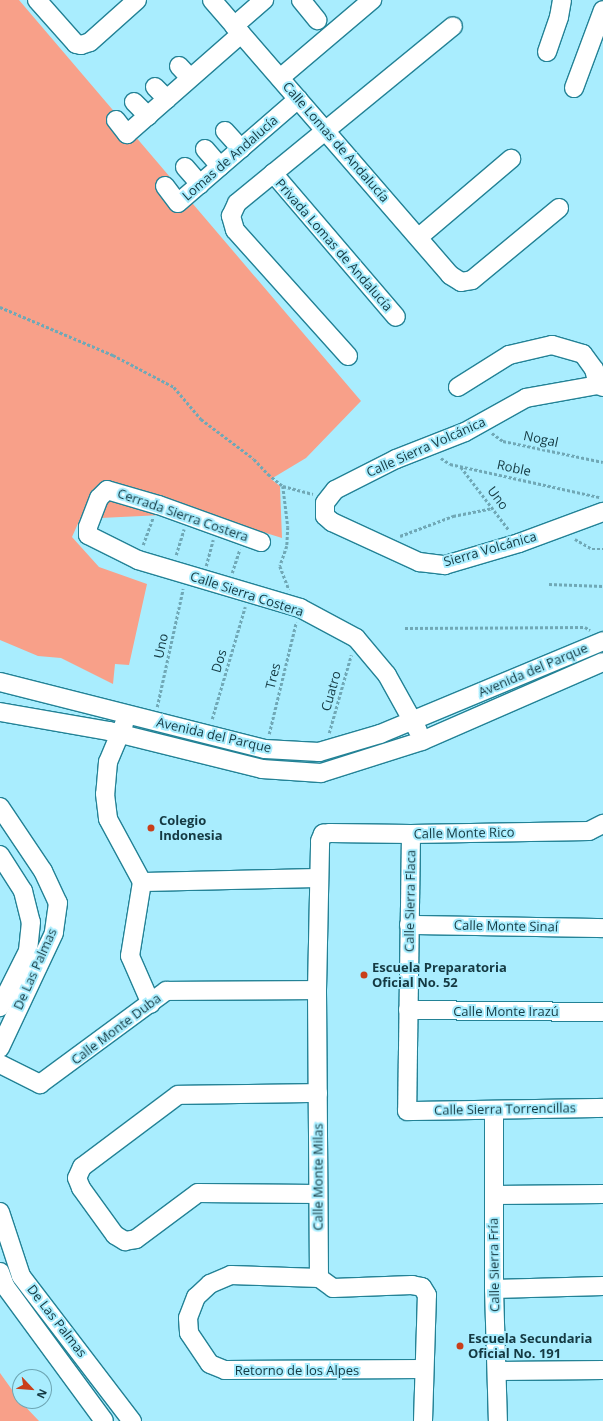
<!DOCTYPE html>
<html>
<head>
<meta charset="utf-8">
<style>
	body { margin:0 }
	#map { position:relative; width:603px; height:1421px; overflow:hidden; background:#a9edfe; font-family:"Open Sans",sans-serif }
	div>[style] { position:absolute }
	.green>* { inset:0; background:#f8a089 }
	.path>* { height:2.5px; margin-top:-1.25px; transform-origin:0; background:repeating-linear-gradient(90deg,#70a8b6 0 3px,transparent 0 5px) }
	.roads { filter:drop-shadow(1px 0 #238296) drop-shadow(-1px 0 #238296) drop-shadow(0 1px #238296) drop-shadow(0 -1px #238296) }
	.minor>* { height:18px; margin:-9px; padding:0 9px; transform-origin:9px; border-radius:9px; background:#fff }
	.dots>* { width:11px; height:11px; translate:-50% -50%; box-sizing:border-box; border:2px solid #a9edfe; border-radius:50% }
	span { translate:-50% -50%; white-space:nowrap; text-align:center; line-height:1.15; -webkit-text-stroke:4px #a9edfe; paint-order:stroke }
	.street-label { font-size:13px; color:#143942 }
	.poi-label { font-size:13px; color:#143942; font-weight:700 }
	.left { translate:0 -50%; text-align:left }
	.north { position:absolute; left:12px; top:1369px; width:40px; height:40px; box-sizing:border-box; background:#a9edfe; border:1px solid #6da5b3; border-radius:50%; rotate:116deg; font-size:11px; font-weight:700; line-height:16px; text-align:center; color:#143942 }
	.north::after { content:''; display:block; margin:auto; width:14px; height:18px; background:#c93f1a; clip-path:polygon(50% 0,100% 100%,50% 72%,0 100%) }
</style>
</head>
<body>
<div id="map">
	<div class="green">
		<i style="clip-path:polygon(0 0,19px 0,361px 401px,306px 458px,271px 479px,280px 486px,282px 538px,203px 513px,80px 519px,72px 537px,99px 567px,147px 584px,129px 665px,115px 664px,113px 684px,61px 658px,38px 656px,0 640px)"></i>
		<i style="clip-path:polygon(0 1373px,20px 1401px,39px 1421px,0 1421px)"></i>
	</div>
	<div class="path">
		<i style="left:0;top:307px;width:123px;rotate:23deg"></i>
		<i style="left:113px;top:355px;width:69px;rotate:27.7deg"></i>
		<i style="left:174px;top:387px;width:42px;rotate:49.8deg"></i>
		<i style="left:201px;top:419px;width:66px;rotate:37deg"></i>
		<i style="left:254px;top:459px;width:21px;rotate:47deg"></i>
		<i style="left:268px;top:474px;width:19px;rotate:39deg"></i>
		<i style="left:283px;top:486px;width:31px;rotate:15deg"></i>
		<i style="left:492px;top:433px;width:14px;rotate:36deg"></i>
		<i style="left:503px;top:441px;width:102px;rotate:11.9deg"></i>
		<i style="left:441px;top:458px;width:11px;rotate:34deg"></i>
		<i style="left:450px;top:464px;width:153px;rotate:12.5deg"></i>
		<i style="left:461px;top:467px;width:79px;rotate:52.7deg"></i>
		<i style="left:283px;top:486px;width:41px;rotate:83deg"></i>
		<i style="left:288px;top:527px;width:19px;rotate:93deg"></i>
		<i style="left:287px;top:546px;width:21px;rotate:109deg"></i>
		<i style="left:280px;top:566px;width:25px;rotate:69deg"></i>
		<i style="left:400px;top:536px;width:57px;rotate:-20.7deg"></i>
		<i style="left:453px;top:516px;width:41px;rotate:-11.3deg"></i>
		<i style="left:575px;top:539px;width:20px;rotate:30deg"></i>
		<i style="left:592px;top:549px;width:11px"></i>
		<i style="left:143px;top:545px;width:29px;rotate:-70deg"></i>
		<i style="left:176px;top:555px;width:27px;rotate:-73deg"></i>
		<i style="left:206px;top:566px;width:27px;rotate:-75deg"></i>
		<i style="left:232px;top:573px;width:25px;rotate:-72deg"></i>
		<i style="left:549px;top:584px;width:54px;rotate:2.1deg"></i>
		<i style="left:405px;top:628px;width:180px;rotate:-0.3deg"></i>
		<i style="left:585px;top:627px;width:6px;rotate:31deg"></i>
		<i style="left:157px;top:707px;width:121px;rotate:-77.6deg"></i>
		<i style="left:212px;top:719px;width:117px;rotate:-73.6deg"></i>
		<i style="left:329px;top:733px;width:81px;rotate:-74.2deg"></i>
		<i style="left:269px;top:734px;width:115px;rotate:-76.4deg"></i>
	</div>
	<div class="roads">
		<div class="minor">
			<i style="left:37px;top:0;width:59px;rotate:48.4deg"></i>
			<i style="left:76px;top:44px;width:5px;rotate:11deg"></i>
			<i style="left:81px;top:45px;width:9px;rotate:-18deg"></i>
			<i style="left:90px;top:42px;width:63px;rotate:-41.8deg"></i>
			<i style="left:212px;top:0;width:364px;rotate:49.1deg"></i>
			<i style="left:450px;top:275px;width:13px;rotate:32deg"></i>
			<i style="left:461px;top:282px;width:11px;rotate:-10deg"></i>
			<i style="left:472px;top:280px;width:113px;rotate:-39.6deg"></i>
			<i style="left:301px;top:0;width:26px;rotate:51deg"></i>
			<i style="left:234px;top:26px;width:40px;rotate:-41deg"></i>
			<i style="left:547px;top:52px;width:37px;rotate:-71deg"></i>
			<i style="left:559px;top:17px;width:17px;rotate:-80deg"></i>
			<i style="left:179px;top:66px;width:16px;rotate:47deg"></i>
			<i style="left:280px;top:78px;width:121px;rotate:-40.3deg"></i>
			<i style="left:155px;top:87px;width:17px;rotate:45deg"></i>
			<i style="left:574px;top:88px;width:83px;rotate:-69.6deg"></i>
			<i style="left:134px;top:102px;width:20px;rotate:45deg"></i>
			<i style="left:116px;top:120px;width:18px;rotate:52deg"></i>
			<i style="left:127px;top:134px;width:152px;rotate:-41.3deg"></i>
			<i style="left:225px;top:131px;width:24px;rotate:48deg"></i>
			<i style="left:205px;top:149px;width:23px;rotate:49deg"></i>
			<i style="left:185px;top:167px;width:23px;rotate:49deg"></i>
			<i style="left:273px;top:173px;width:189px;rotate:49.5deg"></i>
			<i style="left:165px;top:186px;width:21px;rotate:53deg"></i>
			<i style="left:178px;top:203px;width:159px;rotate:-40.9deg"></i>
			<i style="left:419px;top:237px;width:121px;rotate:-40.3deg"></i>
			<i style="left:348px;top:356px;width:169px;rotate:-131.9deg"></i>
			<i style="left:235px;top:230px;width:15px;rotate:-106deg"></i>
			<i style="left:231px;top:216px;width:14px;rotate:-65deg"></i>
			<i style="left:237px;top:203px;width:279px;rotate:-39.3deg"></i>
			<i style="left:458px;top:387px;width:60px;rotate:-32.1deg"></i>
			<i style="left:509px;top:355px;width:44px;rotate:-13.1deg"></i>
			<i style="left:552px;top:345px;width:32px;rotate:16deg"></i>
			<i style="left:583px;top:354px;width:19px;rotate:54deg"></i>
			<i style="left:594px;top:369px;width:16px;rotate:76deg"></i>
			<i style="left:603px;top:387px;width:5px;rotate:-158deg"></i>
			<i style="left:598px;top:385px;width:73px;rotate:169.8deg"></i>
			<i style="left:526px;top:398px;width:70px;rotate:150.9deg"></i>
			<i style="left:465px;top:432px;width:74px;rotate:158.6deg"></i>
			<i style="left:396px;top:459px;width:68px;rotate:153.1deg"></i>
			<i style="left:335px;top:490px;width:16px;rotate:128deg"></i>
			<i style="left:325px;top:503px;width:13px;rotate:90deg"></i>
			<i style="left:325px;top:516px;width:9px;rotate:41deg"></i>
			<i style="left:332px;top:522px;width:96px;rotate:24.7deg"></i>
			<i style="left:419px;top:562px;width:26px;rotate:7deg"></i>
			<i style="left:445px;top:565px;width:77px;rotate:-16.6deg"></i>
			<i style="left:519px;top:543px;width:90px;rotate:-20.3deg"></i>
			<i style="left:261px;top:542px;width:109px;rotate:-160.2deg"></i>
			<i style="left:158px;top:505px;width:53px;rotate:-163.6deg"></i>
			<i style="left:107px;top:490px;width:11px;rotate:135deg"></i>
			<i style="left:99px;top:498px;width:31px;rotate:111deg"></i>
			<i style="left:88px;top:527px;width:8px;rotate:90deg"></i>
			<i style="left:88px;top:535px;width:56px;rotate:26.6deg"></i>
			<i style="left:138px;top:560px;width:169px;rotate:16.5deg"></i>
			<i style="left:300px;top:608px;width:64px;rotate:28.2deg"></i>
			<i style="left:356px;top:638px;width:48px;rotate:50deg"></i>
			<i style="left:387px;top:675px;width:64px;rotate:61deg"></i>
			<i style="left:0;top:682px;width:273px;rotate:14.2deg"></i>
			<i style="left:265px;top:749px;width:54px;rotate:3.2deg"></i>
			<i style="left:319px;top:752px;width:64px;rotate:-16.4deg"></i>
			<i style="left:380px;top:734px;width:242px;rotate:-22.6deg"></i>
			<i style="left:0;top:712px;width:111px;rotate:9.9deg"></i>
			<i style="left:109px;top:731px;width:158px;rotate:13.9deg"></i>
			<i style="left:262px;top:769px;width:59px;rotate:3.9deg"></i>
			<i style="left:321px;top:773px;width:106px;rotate:-17.6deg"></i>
			<i style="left:422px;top:741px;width:197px;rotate:-23.6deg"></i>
			<i style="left:124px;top:724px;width:41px;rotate:112.8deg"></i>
			<i style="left:108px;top:762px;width:32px;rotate:95deg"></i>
			<i style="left:105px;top:794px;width:25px;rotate:83deg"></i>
			<i style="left:108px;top:819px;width:72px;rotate:61.6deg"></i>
			<i style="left:142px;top:882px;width:75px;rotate:99.2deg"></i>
			<i style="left:130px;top:956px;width:52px;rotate:66.4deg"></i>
			<i style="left:0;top:807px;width:77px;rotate:56.1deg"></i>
			<i style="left:43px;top:871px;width:35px;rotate:65deg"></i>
			<i style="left:58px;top:903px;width:30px;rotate:98deg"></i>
			<i style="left:54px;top:933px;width:127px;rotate:115.2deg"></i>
			<i style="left:411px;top:834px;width:277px;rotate:90.8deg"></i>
			<i style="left:407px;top:1111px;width:196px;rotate:-0.9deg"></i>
			<i style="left:0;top:855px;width:43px;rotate:57.4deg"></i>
			<i style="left:23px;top:891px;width:32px;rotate:76deg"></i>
			<i style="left:31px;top:922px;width:29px;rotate:96deg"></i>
			<i style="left:28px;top:951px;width:63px;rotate:116.6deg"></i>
			<i style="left:142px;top:882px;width:177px;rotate:-1.3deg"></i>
			<i style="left:409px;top:925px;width:194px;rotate:0.9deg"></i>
			<i style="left:408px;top:1010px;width:195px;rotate:0.6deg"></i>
			<i style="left:0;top:1064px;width:45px;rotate:26.6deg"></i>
			<i style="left:40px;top:1084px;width:157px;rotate:-36.4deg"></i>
			<i style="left:166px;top:991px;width:151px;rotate:-0.4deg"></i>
			<i style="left:318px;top:1093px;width:140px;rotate:179.2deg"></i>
			<i style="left:178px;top:1095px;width:120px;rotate:143.1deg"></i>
			<i style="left:82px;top:1167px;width:12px;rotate:114deg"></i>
			<i style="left:77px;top:1178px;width:11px;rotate:68deg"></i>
			<i style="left:81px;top:1188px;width:58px;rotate:54.1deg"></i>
			<i style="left:115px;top:1235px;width:12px;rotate:31deg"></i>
			<i style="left:125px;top:1241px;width:11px;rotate:-10deg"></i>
			<i style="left:136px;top:1239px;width:77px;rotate:-36.6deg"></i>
			<i style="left:198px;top:1193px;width:120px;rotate:0.5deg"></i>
			<i style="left:494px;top:1110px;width:179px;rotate:90deg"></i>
			<i style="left:494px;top:1289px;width:132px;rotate:88.3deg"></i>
			<i style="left:494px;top:1195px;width:109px;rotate:-0.5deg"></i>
			<i style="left:0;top:1212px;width:67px;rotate:71.8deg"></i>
			<i style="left:21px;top:1276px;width:183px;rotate:52.6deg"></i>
			<i style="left:0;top:1272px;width:15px;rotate:70deg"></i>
			<i style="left:5px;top:1286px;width:167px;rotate:53.7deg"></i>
			<i style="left:319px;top:1278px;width:88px;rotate:-178deg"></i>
			<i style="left:231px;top:1275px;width:23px;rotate:157deg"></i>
			<i style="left:210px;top:1284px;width:19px;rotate:137deg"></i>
			<i style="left:196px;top:1297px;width:22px;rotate:111deg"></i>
			<i style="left:188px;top:1318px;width:15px;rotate:86deg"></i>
			<i style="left:189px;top:1333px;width:37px;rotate:56deg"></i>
			<i style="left:210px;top:1364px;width:16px;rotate:22deg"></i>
			<i style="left:225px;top:1370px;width:198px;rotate:-0.3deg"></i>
			<i style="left:494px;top:1289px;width:109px;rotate:-1.6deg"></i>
			<i style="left:497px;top:1371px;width:106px;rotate:-0.5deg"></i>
			<i style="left:423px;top:1421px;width:126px;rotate:-88.2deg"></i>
			<i style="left:427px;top:1295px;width:9px;rotate:-122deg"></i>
			<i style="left:422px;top:1287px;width:10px;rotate:-169deg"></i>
			<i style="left:412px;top:1285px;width:79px;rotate:177.8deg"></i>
			<i style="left:333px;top:1288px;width:17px;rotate:-144deg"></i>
			<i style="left:319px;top:1278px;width:288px;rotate:-90.4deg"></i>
			<i style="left:317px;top:990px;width:149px;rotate:-88.8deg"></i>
			<i style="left:320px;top:841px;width:8px;rotate:-67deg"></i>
			<i style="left:323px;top:834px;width:7px;rotate:-8deg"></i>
			<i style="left:330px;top:833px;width:81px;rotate:0.7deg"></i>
			<i style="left:411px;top:834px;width:178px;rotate:-1deg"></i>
			<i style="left:589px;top:831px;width:16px;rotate:-27deg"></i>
		</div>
	</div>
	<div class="dots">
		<i style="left:151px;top:828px;background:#c93f1a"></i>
		<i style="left:364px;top:975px;background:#c93f1a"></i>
		<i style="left:460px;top:1346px;background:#c93f1a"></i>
	</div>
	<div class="street-label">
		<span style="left:336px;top:142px;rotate:49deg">Calle Lomas de Andalucía</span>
		<span style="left:230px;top:158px;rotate:-41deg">Lomas de Andalucía</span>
		<span style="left:334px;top:245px;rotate:49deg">Privada Lomas de Andalucía</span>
		<span style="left:541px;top:439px;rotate:12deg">Nogal</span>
		<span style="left:426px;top:447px;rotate:-24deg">Calle Sierra Volcánica</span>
		<span style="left:514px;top:468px;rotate:12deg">Roble</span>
		<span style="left:498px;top:498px;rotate:53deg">Uno</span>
		<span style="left:183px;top:515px;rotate:19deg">Cerrada Sierra Costera</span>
		<span style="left:490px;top:549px;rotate:-16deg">Sierra Volcánica</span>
		<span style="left:247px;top:594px;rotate:18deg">Calle Sierra Costera</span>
		<span style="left:161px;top:646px;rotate:-78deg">Uno</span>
		<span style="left:219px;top:661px;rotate:-74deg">Dos</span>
		<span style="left:533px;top:670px;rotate:-23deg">Avenida del Parque</span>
		<span style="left:273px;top:676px;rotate:-76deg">Tres</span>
		<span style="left:331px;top:691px;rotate:-74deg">Cuatro</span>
		<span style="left:214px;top:735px;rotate:13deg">Avenida del Parque</span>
		<span style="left:464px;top:833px;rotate:-1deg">Calle Monte Rico</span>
		<span style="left:410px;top:901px;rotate:-89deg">Calle Sierra Flaca</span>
		<span style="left:506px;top:926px;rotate:1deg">Calle Monte Sinaí</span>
		<span style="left:35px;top:969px;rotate:-66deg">De Las Palmas</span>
		<span style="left:506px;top:1011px">Calle Monte Irazú</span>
		<span style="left:116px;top:1029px;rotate:-37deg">Calle Monte Duba</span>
		<span style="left:505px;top:1109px;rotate:-1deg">Calle Sierra Torrencillas</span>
		<span style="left:318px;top:1177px;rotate:-90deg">Calle Monte Milas</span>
		<span style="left:494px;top:1265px;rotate:-91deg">Calle Sierra Fría</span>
		<span style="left:57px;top:1321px;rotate:52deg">De Las Palmas</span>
		<span style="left:297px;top:1370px">Retorno de los Alpes</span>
	</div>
	<div class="poi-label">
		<span class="left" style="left:159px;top:828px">Colegio<br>Indonesia</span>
		<span class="left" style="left:372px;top:975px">Escuela Preparatoria<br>Oficial No. 52</span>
		<span class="left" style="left:468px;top:1346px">Escuela Secundaria<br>Oficial No. 191</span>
	</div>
	<div class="north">N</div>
</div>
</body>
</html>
